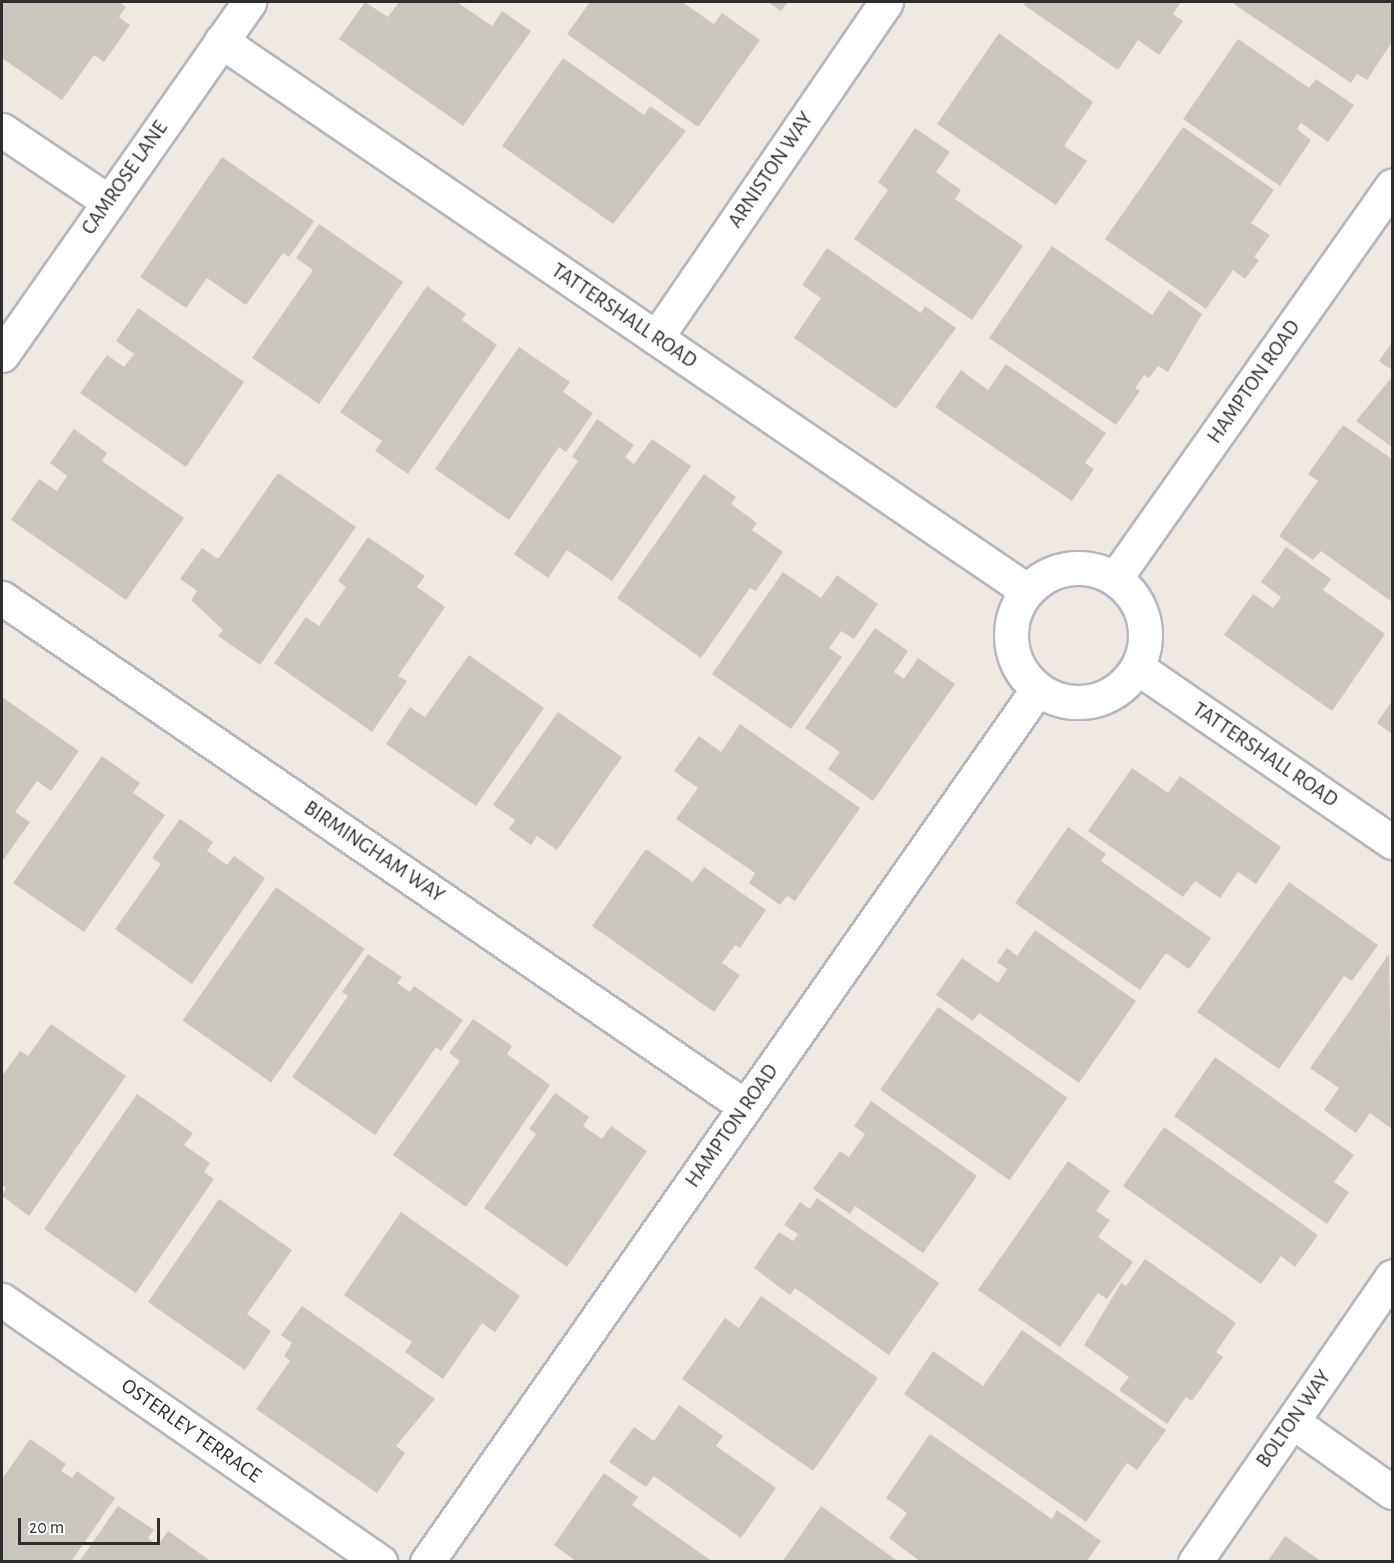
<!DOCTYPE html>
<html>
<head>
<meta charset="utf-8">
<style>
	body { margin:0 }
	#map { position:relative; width:1394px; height:1563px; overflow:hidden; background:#efe9e1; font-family:"Alegreya Sans",sans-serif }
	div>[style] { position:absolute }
	.building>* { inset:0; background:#cbc7bf; transform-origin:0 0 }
	.roads { filter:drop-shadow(2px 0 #b4b7c1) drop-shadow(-2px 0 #b4b7c1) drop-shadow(0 2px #b4b7c1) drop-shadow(0 -2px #b4b7c1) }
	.minor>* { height:33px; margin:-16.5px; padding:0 16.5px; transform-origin:16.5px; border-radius:16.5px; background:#fff }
	.minor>.ring { margin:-16.5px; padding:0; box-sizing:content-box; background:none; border:33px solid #fff; border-radius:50% }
	span { translate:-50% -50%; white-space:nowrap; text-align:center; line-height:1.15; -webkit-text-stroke:5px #fff; paint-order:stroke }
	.street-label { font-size:21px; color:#2e2e2e }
	.frame { position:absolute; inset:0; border:3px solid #2e2e2e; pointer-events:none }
	.scale { position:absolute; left:18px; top:1518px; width:142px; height:27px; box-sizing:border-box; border:3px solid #2e2e2e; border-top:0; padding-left:8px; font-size:18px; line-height:21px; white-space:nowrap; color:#2e2e2e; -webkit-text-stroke:4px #fff; paint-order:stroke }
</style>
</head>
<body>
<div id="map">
	<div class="building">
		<i style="clip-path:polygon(2px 2px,119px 2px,126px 7px,119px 17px,130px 25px,104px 62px,94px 55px,62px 100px,2px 58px)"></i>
		<i style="clip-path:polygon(365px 2px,388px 17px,399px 2px,457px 2px,492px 26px,502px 11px,531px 31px,463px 126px,339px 39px)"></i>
		<i style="clip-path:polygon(590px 2px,682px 2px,714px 24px,722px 13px,760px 40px,698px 127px,567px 34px)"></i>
		<i style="clip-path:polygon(768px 2px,788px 2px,781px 11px)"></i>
		<i style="clip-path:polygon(1026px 2px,1181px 2px,1173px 14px,1183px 21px,1159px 55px,1138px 40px,1118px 70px,1024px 5px)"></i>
		<i style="clip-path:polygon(1231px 2px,1387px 2px,1392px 5px,1392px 42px,1367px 80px,1357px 74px,1351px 83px)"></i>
		<i style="clip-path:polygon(999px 33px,1093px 102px,1064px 146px,1087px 161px,1056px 205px,937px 124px)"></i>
		<i style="clip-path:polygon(1238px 39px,1309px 88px,1316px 79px,1354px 105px,1328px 142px,1301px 123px,1297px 129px,1311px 140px,1280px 186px,1183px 119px)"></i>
		<i style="clip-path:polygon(563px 58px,644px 115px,650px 106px,686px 131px,613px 224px,502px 146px)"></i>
		<i style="clip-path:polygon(1183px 127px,1274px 190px,1251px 223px,1270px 235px,1254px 257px,1259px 260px,1245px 279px,1233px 270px,1206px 309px,1105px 239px)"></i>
		<i style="clip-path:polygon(915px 128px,950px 152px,936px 172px,961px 190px,955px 199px,1023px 246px,972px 320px,854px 239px,888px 190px,878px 182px)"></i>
		<i style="clip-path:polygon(222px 157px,314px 221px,289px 257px,283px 253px,246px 305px,207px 278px,186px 308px,140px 277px)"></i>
		<i style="clip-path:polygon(319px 224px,403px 282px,319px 404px,252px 358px,313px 270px,296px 258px)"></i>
		<i style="clip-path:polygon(1052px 246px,1152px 315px,1169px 290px,1202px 314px,1168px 372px,1158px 366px,1149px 378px,1144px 375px,1135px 388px,1140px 391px,1116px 425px,989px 338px)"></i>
		<i style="clip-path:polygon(827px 248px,921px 313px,925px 306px,956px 328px,896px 409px,794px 338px,821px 298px,802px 285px)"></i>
		<i style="clip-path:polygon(427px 286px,466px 314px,462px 320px,497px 345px,408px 474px,375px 451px,382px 441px,340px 412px)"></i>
		<i style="clip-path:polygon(138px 308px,244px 382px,186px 467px,80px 393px,107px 355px,124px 367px,134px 354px,116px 341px)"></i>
		<i style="clip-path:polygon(1392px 342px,1392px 370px,1379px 361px)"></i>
		<i style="clip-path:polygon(519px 347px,570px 382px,563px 392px,593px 413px,566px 452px,559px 447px,509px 520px,435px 469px)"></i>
		<i style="clip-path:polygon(1006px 364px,1106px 433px,1085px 463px,1094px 469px,1072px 501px,935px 407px,961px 370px,988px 390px)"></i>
		<i style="clip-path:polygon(1392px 377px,1392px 447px,1356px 421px)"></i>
		<i style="clip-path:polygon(597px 419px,634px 445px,625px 457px,634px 464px,652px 439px,691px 466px,612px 581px,567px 550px,548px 578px,514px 554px,578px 461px,572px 457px)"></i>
		<i style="clip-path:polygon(1343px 425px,1392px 459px,1392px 602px,1321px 551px,1313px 560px,1279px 536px,1318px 481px,1308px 474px)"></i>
		<i style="clip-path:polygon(74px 429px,107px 453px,102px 461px,184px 518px,126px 600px,11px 520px,39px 479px,57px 491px,67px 476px,50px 463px)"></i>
		<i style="clip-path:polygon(278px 473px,356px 527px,260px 665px,218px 636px,223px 630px,191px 600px,197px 591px,180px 579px,202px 548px,218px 559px)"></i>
		<i style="clip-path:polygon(704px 474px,736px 497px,731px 504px,757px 523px,752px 530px,783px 552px,756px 591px,750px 588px,701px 658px,617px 598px)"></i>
		<i style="clip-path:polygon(368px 537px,425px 576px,417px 587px,445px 607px,398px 676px,407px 681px,372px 732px,274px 663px,306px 617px,319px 626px,346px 587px,338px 581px)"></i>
		<i style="clip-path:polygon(1286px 547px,1331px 579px,1323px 590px,1385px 634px,1332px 711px,1224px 635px,1253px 594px,1273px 608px,1281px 597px,1261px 582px)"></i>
		<i style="clip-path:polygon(783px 572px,821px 598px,837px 575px,878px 604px,854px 639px,841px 631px,829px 648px,842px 657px,791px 729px,712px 674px)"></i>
		<i style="clip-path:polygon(875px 628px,908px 651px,894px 672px,904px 679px,918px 658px,955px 684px,873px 801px,828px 769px,840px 752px,805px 728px)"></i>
		<i style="clip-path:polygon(469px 655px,544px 708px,476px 806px,386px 744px,410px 707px,425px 717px)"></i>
		<i style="clip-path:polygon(2px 697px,79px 751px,51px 791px,37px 781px,15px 812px,30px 822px,2px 862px)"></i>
		<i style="clip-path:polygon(1392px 701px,1392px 734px,1377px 723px)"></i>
		<i style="clip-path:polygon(558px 712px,622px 757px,557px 850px,537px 836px,531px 845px,509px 829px,515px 820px,493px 805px)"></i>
		<i style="clip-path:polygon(740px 724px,860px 808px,795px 901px,787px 896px,780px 905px,749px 883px,755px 873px,676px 819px,698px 788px,674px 771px,699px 736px,721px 752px)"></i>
		<i style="clip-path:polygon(102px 756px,140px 783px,133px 793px,165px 815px,84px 932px,13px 883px)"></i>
		<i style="clip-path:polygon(1132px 768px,1168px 793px,1180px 776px,1281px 847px,1256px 884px,1238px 872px,1220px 898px,1195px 881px,1183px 897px,1088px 831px)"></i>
		<i style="clip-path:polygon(180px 819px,213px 842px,207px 851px,227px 865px,234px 856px,265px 878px,192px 984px,115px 929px,161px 864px,152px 858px)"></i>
		<i style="clip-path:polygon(1068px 827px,1106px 854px,1101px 861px,1211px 938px,1189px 969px,1166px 953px,1140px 990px,1015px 903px)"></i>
		<i style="clip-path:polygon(646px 849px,693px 882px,704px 867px,766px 910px,740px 948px,735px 945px,722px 963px,740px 975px,714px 1012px,592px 926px)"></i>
		<i style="clip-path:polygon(1289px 882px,1378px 945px,1352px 981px,1344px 976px,1279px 1069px,1197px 1012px)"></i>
		<i style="left:276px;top:887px;width:108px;height:163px;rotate:35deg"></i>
		<i style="clip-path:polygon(1035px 930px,1136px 1001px,1079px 1083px,979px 1013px,973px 1021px,936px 995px,962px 958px,998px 983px,1007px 969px,997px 962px,1007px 948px,1017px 956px)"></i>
		<i style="clip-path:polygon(368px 954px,402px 977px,397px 983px,410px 992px,414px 986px,463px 1020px,441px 1051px,436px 1047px,375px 1135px,292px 1077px,348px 996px,342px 992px)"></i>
		<i style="clip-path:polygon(1389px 954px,1392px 1129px,1370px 1113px,1356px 1133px,1324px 1110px,1339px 1088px,1310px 1068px)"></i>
		<i style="left:938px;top:1007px;width:158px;height:101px;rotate:35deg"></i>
		<i style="clip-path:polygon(473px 1019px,512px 1046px,507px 1054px,550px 1085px,466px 1207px,393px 1155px,460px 1061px,449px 1053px)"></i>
		<i style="clip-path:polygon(51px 1024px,126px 1076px,29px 1216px,2px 1196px,6px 1188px,2px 1184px,2px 1076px,20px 1051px,28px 1056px)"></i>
		<i style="clip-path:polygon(1215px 1057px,1354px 1155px,1334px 1182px,1349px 1192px,1327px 1224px,1174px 1116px)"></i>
		<i style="clip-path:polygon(555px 1093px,589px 1117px,583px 1126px,602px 1139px,611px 1126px,647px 1151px,567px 1267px,484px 1208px,536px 1134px,529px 1129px)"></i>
		<i style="clip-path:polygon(137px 1094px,193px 1133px,184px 1145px,210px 1163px,204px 1172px,214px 1179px,136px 1293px,44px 1229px)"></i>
		<i style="clip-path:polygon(871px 1101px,977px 1176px,923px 1253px,855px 1206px,850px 1214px,813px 1189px,840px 1151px,849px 1157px,865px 1134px,854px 1126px)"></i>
		<i style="clip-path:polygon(1164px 1127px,1318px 1235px,1295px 1267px,1281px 1256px,1261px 1284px,1123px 1186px)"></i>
		<i style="clip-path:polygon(1068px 1161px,1110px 1191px,1096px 1211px,1110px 1220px,1098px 1237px,1133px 1262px,1107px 1299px,1098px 1293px,1060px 1347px,978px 1290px)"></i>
		<i style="clip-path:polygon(817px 1198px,939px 1283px,889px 1355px,795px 1288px,790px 1295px,754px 1268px,779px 1232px,793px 1241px,798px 1234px,784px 1225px,800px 1202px,810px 1209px)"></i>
		<i style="clip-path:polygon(219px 1199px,292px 1250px,247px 1314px,271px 1331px,245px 1370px,148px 1302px)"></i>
		<i style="clip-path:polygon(401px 1212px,520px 1296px,495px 1332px,482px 1323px,443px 1379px,405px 1352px,412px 1342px,344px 1295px)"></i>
		<i style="clip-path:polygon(1145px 1259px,1236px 1323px,1216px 1352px,1223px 1357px,1192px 1401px,1186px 1397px,1167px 1424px,1119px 1390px,1129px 1377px,1084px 1345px,1121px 1283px,1126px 1286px)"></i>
		<i style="clip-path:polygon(761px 1296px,878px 1378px,813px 1471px,682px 1379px,725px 1318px,739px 1328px)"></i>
		<i style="clip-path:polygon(302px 1306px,435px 1399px,396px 1446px,405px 1453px,377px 1493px,256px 1409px,290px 1361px,284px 1356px,292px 1343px,281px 1335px)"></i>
		<i style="clip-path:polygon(1022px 1330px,1166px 1430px,1137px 1470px,1127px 1463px,1086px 1522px,904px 1394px,933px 1351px,983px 1386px)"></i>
		<i style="clip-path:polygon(679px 1405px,723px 1436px,716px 1446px,776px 1488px,741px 1538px,654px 1476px,646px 1487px,609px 1462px,634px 1427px,654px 1441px)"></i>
		<i style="clip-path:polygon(930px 1434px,1052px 1519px,1057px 1510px,1101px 1541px,1086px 1562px,921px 1562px,889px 1538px,907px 1513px,886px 1498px)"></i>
		<i style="clip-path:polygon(30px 1439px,66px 1464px,61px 1471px,72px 1478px,77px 1471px,115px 1498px,71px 1562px,2px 1562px,2px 1479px)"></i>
		<i style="clip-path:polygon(604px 1473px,638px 1497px,632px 1505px,713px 1562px,577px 1562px,554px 1545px)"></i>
		<i style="clip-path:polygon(118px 1506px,154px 1530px,148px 1538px,158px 1545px,168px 1531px,212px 1562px,79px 1562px)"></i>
		<i style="clip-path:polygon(821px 1506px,899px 1562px,782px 1562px)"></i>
		<i style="clip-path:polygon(1285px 1536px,1322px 1562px,1267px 1562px)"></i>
	</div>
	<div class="roads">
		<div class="minor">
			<i style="left:221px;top:41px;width:974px;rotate:34.29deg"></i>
			<i style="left:2px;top:130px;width:129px;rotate:33.9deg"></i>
			<i style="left:656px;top:338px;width:407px;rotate:-55.6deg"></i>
			<i style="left:2px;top:355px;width:431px;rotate:-55deg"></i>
			<i class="ring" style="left:1011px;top:568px;width:101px;height:101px"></i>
			<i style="left:1116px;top:577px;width:479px;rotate:-54.8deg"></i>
			<i style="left:2px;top:598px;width:901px;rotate:34.38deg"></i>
			<i style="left:1138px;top:668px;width:308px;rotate:34.4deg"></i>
			<i style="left:2px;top:1300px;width:460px;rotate:34.7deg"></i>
			<i style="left:1293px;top:1422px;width:121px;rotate:35.3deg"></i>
			<i style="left:427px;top:1562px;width:1064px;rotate:-55.03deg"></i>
			<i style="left:1195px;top:1562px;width:347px;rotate:-55.4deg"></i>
		</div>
	</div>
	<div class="street-label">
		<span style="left:771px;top:170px;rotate:-56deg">ARNISTON WAY</span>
		<span style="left:125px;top:178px;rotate:-55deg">CAMROSE LANE</span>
		<span style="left:624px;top:316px;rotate:34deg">TATTERSHALL ROAD</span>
		<span style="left:1254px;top:382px;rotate:-55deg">HAMPTON ROAD</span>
		<span style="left:1265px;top:755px;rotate:34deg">TATTERSHALL ROAD</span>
		<span style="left:374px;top:852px;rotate:34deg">BIRMINGHAM WAY</span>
		<span style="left:732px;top:1126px;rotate:-55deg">HAMPTON ROAD</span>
		<span style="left:1294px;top:1419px;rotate:-55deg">BOLTON WAY</span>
		<span style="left:191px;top:1431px;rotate:35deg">OSTERLEY TERRACE</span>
	</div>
	<div class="frame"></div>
	<div class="scale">20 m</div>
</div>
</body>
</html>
